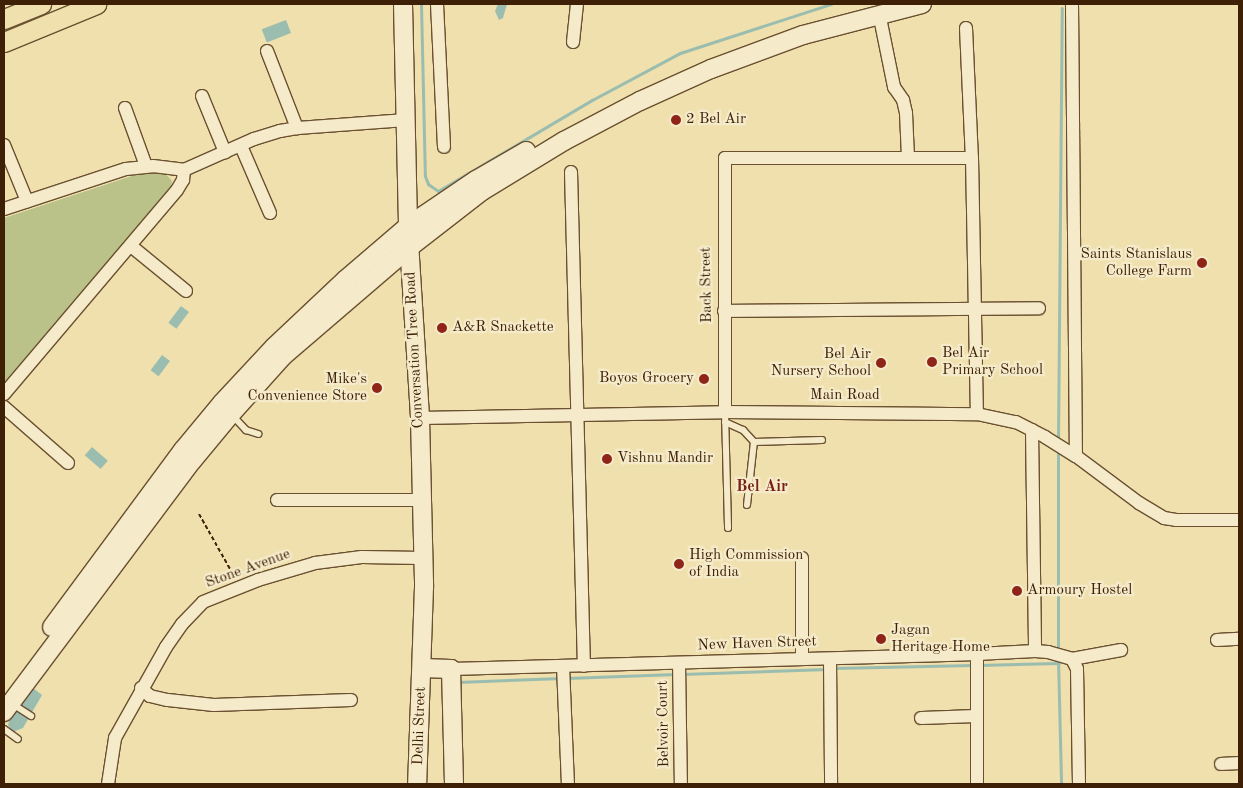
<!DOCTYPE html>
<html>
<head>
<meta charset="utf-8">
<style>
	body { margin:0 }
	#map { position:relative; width:1243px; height:788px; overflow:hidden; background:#efe0ad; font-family:"Old Standard TT",serif }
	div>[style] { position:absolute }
	.green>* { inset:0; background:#bac289 }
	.water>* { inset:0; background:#9abdaf; transform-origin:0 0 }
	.stream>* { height:3px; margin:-1.5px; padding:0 1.5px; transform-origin:1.5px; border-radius:1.5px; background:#9abdaf }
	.path>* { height:2px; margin-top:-1px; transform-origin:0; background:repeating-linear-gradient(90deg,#3d2006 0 4px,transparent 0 6.5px) }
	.roads { filter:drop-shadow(1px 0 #6a5030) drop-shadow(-1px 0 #6a5030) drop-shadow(0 1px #6a5030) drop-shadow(0 -1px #6a5030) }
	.lane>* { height:6px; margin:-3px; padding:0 3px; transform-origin:3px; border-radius:3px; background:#f5ebca }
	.street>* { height:12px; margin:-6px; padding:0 6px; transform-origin:6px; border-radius:6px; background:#f5ebca }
	.secondary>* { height:18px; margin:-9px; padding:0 9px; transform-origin:9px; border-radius:9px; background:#f5ebca }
	.primary>* { height:19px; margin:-9.5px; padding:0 9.5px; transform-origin:9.5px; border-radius:9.5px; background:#efe0ad }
	.dots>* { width:14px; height:14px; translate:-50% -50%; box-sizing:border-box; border:2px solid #f5ebca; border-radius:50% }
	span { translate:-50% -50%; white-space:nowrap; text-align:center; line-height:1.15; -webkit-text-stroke:4.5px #f5ebca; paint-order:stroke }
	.poi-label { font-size:15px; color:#3d2006 }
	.left { translate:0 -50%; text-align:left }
	.right { translate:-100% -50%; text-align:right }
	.street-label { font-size:15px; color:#3d2006 }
	.neighbourhood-label { font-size:16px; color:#7a1f14; font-weight:700 }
	.frame { position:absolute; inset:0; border:5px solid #3d2006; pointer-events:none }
</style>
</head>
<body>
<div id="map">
	<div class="green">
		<i style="clip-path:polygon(147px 171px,165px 173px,172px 181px,171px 187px,4px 383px,4px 218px)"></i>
	</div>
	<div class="water">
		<i style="clip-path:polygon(498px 4px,507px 4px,503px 18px,499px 20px,495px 11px)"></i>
		<i style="left:286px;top:20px;width:14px;height:26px;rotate:69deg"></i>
		<i style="left:181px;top:306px;width:10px;height:21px;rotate:37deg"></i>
		<i style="left:162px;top:355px;width:10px;height:19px;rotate:37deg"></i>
		<i style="left:92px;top:447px;width:21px;height:11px;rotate:41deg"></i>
		<i style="clip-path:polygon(33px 688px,42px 695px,23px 728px,13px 732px,8px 725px,12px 713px)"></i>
	</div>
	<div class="stream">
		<i style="left:421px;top:4px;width:172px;rotate:88.7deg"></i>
		<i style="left:425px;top:176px;width:9px;rotate:69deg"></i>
		<i style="left:428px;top:184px;width:12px;rotate:35deg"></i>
		<i style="left:438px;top:191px;width:179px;rotate:-30.6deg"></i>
		<i style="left:592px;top:100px;width:100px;rotate:-28.1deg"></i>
		<i style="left:680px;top:53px;width:159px;rotate:-18deg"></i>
		<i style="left:1058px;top:442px;width:434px;rotate:-89.5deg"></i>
		<i style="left:1058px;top:448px;width:204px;rotate:90deg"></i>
		<i style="left:1058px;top:658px;width:126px;rotate:88.6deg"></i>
		<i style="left:979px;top:665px;width:80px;rotate:-1.4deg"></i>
		<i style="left:834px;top:668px;width:139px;rotate:-1.2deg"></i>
		<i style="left:682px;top:674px;width:146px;rotate:-2deg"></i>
		<i style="left:567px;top:678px;width:109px;rotate:-2.1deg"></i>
		<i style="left:457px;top:682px;width:104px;rotate:-2.2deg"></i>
	</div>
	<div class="path">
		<i style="left:199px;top:514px;width:73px;rotate:60.6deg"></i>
	</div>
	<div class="roads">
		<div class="lane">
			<i style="left:725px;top:412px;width:116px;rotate:88.5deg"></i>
			<i style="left:232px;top:415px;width:21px;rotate:47deg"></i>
			<i style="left:246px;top:430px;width:13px;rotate:18deg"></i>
			<i style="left:725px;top:422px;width:20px;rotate:24deg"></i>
			<i style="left:743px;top:430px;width:16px;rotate:47deg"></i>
			<i style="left:754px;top:442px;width:68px;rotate:-1.7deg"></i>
			<i style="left:747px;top:505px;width:63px;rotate:-83.7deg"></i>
			<i style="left:11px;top:703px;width:24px;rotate:33deg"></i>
			<i style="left:4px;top:729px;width:17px;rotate:36deg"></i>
		</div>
		<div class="street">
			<i style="left:437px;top:4px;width:143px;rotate:87.2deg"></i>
			<i style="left:1072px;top:4px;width:452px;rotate:89.5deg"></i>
			<i style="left:879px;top:13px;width:76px;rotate:78.5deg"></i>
			<i style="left:894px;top:87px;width:16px;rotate:55deg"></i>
			<i style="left:903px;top:100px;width:13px;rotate:77deg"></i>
			<i style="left:906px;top:113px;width:44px;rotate:87.4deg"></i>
			<i style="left:966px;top:28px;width:130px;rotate:87.4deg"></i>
			<i style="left:972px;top:158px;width:256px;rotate:88.9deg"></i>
			<i style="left:573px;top:42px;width:38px;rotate:-84deg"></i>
			<i style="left:267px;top:51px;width:83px;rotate:68.7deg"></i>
			<i style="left:202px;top:96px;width:61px;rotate:67.7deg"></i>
			<i style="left:125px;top:108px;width:62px;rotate:70.1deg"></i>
			<i style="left:4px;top:145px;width:61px;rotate:67.7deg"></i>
			<i style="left:241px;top:146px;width:73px;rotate:66.6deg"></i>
			<i style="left:571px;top:172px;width:494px;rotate:88.5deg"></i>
			<i style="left:4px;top:209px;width:128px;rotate:-18.2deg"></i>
			<i style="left:126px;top:169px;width:27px;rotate:-6deg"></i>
			<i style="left:153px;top:166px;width:31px;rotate:7deg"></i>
			<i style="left:184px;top:170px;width:77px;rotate:-23.9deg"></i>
			<i style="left:254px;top:139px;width:27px;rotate:-17deg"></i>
			<i style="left:280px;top:131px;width:17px;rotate:-10deg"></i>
			<i style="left:297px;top:128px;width:110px;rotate:-4.2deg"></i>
			<i style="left:131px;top:246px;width:71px;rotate:39.3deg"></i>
			<i style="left:724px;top:311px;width:315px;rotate:-0.5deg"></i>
			<i style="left:4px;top:394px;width:267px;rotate:-49.7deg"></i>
			<i style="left:177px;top:190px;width:12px;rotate:-59deg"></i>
			<i style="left:183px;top:180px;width:10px;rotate:-84deg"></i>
			<i style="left:4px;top:407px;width:85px;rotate:41.2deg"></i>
			<i style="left:725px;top:412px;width:254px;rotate:-90deg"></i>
			<i style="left:725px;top:158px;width:247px"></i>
			<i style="left:420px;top:418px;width:305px;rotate:-1.1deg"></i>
			<i style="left:725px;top:412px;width:252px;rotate:0.5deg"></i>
			<i style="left:977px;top:414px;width:40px;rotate:12deg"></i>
			<i style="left:1016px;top:422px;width:33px;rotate:27deg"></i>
			<i style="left:1045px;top:437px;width:36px;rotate:32deg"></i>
			<i style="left:1076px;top:456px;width:79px;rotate:36.7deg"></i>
			<i style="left:1139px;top:503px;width:29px;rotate:31deg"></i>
			<i style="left:1164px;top:518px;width:12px;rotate:9deg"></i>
			<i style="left:1176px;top:520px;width:63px"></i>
			<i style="left:1032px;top:430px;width:221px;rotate:89.2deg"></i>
			<i style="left:277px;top:500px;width:144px"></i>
			<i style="left:1217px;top:640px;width:22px;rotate:-3deg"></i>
			<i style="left:977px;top:654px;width:130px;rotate:90deg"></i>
			<i style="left:802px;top:659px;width:101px;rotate:-90deg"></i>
			<i style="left:830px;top:659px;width:125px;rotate:89.5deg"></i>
			<i style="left:1072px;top:659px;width:50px;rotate:-10.4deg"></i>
			<i style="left:679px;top:663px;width:121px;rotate:89.1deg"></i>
			<i style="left:563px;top:666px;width:118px;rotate:87.6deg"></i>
			<i style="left:451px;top:669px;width:526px;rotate:-1.63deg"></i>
			<i style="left:977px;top:654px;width:58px;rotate:-3deg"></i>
			<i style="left:1035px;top:651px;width:13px;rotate:4deg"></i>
			<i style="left:1048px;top:652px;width:25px;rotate:16deg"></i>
			<i style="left:1072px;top:659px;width:11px;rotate:63deg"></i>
			<i style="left:1077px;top:669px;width:115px;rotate:89deg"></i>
			<i style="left:141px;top:688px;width:12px;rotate:42deg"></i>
			<i style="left:150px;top:696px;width:18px;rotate:13deg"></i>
			<i style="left:168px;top:700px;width:46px;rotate:6.2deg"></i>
			<i style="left:214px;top:705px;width:137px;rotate:-2.1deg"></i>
			<i style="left:921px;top:718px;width:55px;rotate:-2.1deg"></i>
			<i style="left:1221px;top:764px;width:18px;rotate:-3deg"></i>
			<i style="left:108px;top:784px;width:47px;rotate:-81.3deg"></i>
			<i style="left:115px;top:738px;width:104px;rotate:-60.7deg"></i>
			<i style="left:166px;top:647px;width:28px;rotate:-55deg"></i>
			<i style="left:182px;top:624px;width:30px;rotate:-46deg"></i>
			<i style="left:203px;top:602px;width:59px;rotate:-21.8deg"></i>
			<i style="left:258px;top:580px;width:59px;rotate:-16.6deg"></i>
			<i style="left:315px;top:563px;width:47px;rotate:-7.3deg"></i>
			<i style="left:362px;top:557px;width:60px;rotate:1deg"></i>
		</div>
		<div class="secondary">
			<i style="left:403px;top:4px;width:222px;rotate:88.7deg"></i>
			<i style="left:408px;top:226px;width:192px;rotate:86.4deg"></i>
			<i style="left:420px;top:418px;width:169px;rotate:88.6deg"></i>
			<i style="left:424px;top:587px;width:197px;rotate:92deg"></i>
			<i style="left:52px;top:627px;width:220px;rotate:-53.5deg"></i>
			<i style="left:183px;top:450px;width:61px;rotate:-50.3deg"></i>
			<i style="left:222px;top:403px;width:76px;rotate:-47.1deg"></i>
			<i style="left:274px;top:347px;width:98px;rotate:-43.3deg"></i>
			<i style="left:345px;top:280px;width:83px;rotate:-40.6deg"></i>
			<i style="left:408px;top:226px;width:82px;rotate:-34.1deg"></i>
			<i style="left:476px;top:180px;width:58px;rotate:-30.1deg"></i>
			<i style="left:422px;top:668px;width:29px;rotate:2deg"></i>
			<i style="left:451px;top:669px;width:115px;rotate:88.5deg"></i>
			<i style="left:4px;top:712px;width:314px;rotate:-53.2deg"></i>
			<i style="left:192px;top:461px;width:61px;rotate:-50.3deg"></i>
			<i style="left:231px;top:414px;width:78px;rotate:-48.1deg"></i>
			<i style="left:283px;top:356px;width:167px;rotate:-40.6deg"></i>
			<i style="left:410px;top:247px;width:91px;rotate:-37.9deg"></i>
			<i style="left:482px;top:191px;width:96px;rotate:-31.4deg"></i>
			<i style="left:564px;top:141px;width:86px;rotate:-27.8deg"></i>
			<i style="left:640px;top:101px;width:78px;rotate:-24.3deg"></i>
			<i style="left:711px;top:69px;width:98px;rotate:-20.3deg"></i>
			<i style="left:803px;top:35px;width:123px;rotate:-14.6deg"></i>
		</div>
		<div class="primary">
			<i style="left:4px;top:19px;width:40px;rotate:-22deg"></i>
			<i style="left:4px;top:42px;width:100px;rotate:-22.4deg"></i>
		</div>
	</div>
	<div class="dots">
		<i style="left:676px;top:120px;background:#8f2418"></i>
		<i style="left:1202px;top:263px;background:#8f2418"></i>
		<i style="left:442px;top:328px;background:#8f2418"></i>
		<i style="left:932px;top:362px;background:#8f2418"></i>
		<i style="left:881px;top:363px;background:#8f2418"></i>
		<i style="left:704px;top:379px;background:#8f2418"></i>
		<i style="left:377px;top:388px;background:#8f2418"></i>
		<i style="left:607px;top:459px;background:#8f2418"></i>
		<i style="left:679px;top:564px;background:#8f2418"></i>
		<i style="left:1017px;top:591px;background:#8f2418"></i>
		<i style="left:881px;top:639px;background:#8f2418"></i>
	</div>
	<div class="poi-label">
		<span class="left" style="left:686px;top:120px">2 Bel Air</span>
		<span class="right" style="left:1192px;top:263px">Saints Stanislaus<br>College Farm</span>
		<span class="left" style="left:452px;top:328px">A&amp;R Snackette</span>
		<span class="left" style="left:942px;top:362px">Bel Air<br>Primary School</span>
		<span class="right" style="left:871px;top:363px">Bel Air<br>Nursery School</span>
		<span class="right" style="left:367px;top:388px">Mike's<br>Convenience Store</span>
		<span class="right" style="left:694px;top:379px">Boyos Grocery</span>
		<span class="left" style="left:617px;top:459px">Vishnu Mandir</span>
		<span class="left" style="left:689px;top:564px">High Commission<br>of India</span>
		<span class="left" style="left:1027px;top:591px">Armoury Hostel</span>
		<span class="left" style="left:891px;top:639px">Jagan<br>Heritage Home</span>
	</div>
	<div class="street-label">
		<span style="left:707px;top:285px;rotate:-91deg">Back Street</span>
		<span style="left:415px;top:350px;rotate:-93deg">Conversation Tree Road</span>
		<span style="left:845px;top:396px">Main Road</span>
		<span style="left:248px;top:569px;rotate:-20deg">Stone Avenue</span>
		<span style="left:757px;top:644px;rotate:-2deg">New Haven Street</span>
		<span style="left:664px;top:724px;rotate:-91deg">Belvoir Court</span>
		<span style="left:420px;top:726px;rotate:-88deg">Delhi Street</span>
	</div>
	<div class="neighbourhood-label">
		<span style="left:762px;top:487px">Bel Air</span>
	</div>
	<div class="frame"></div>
</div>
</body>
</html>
